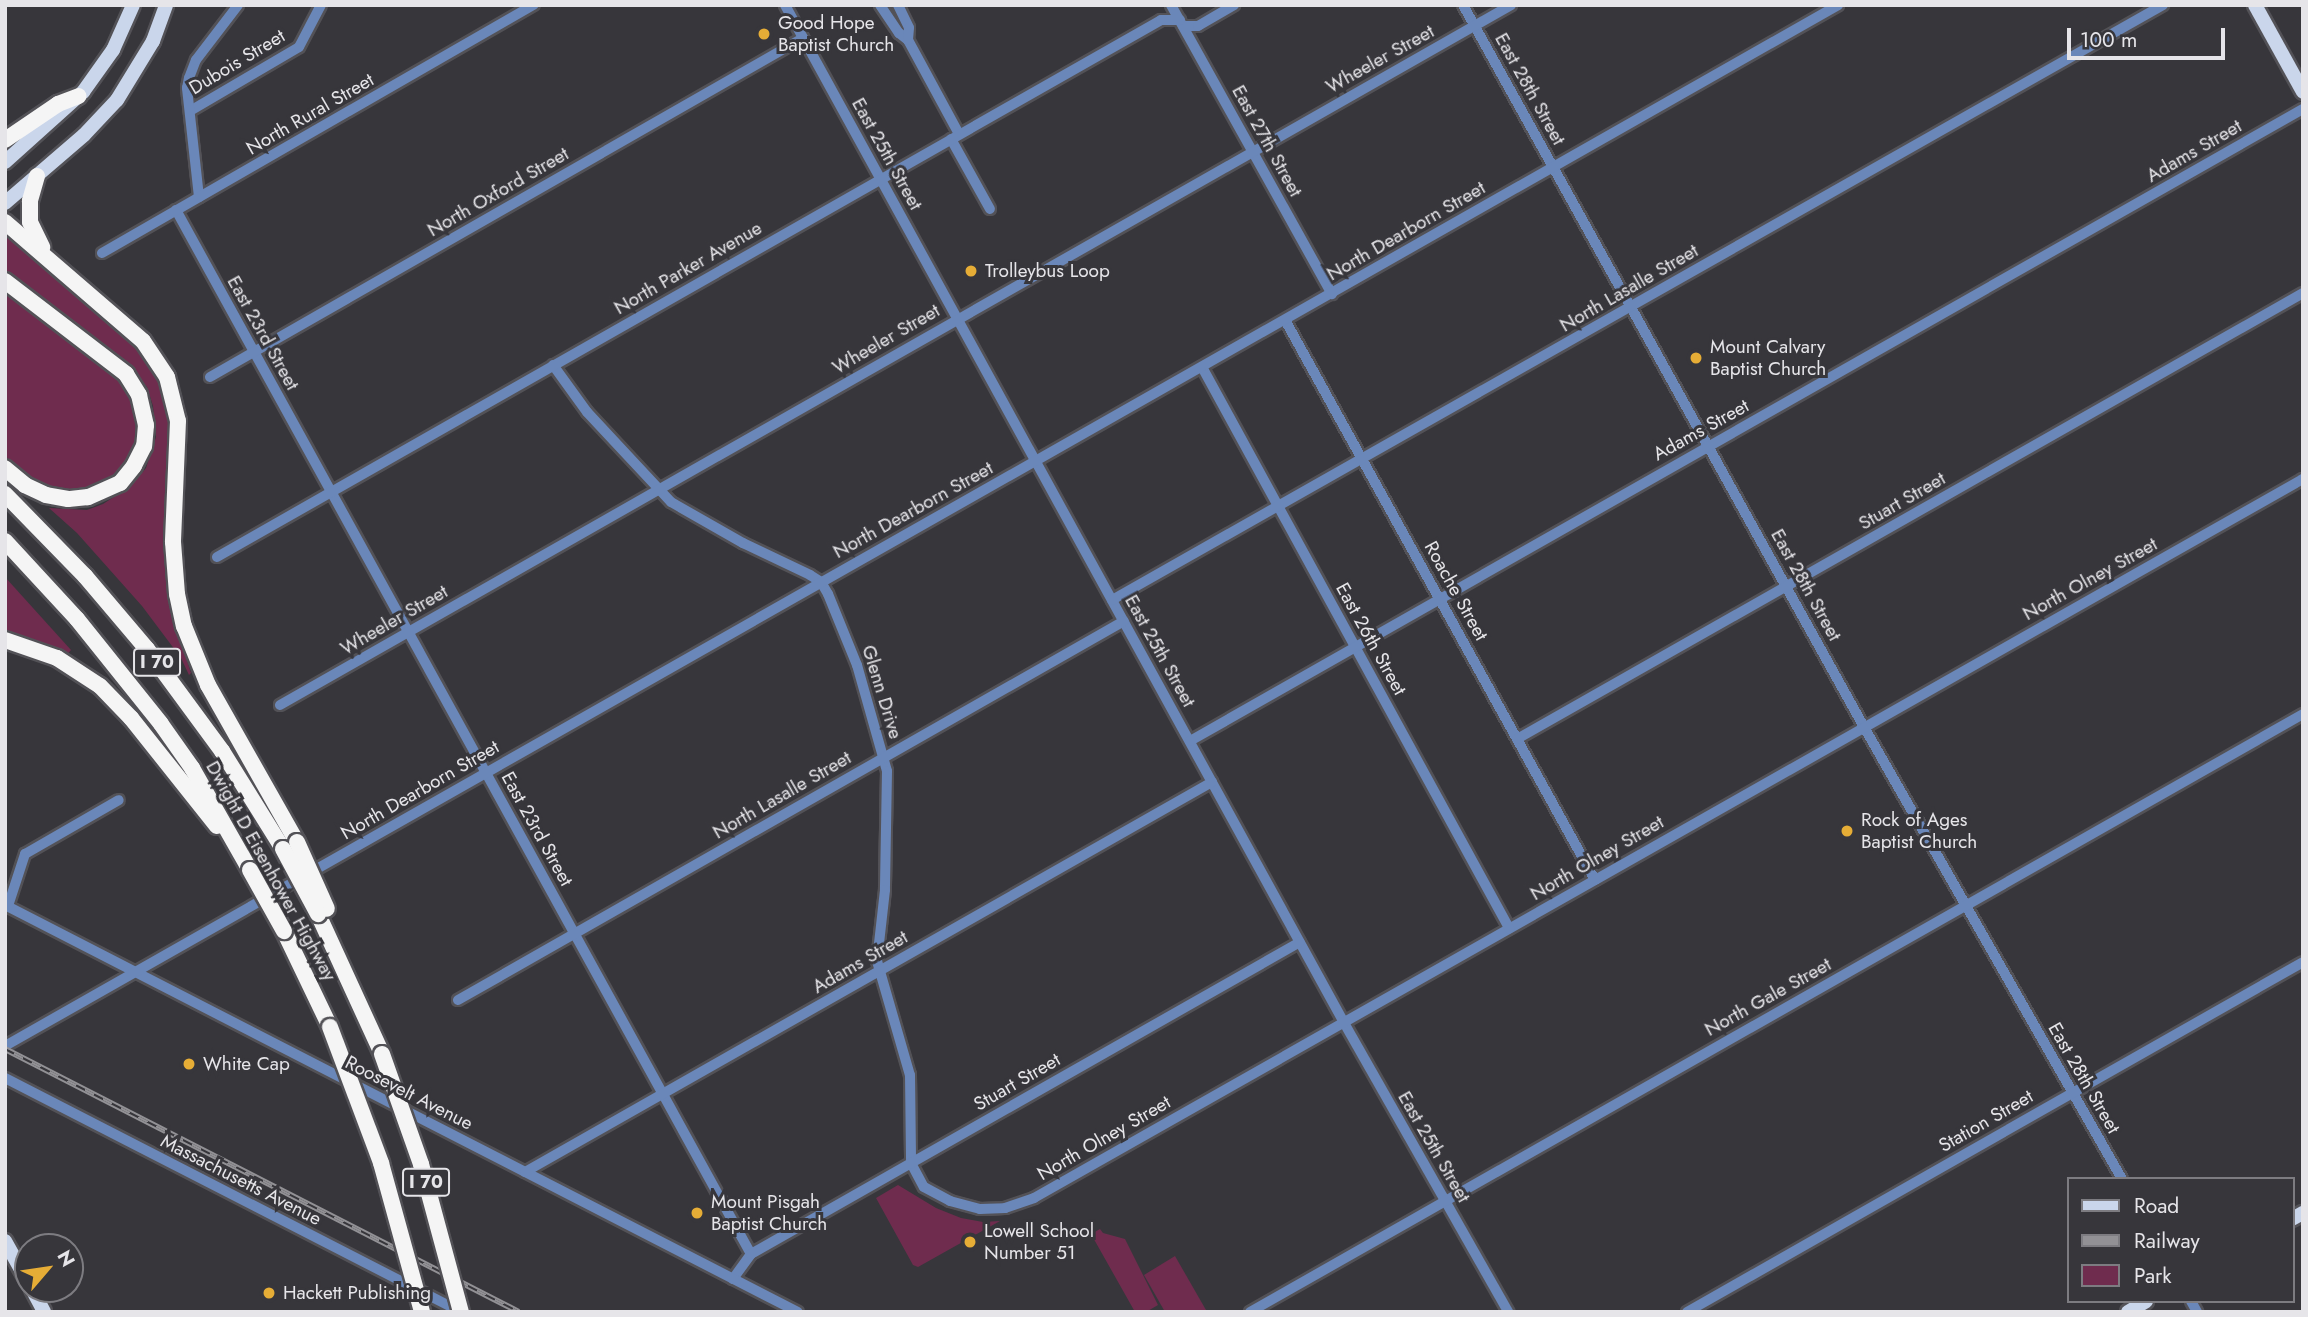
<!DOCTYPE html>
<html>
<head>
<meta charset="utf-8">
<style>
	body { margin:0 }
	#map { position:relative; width:2308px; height:1317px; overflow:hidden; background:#37363b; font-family:Jost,sans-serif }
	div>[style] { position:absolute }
	.green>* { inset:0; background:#6f2c4e }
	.roads { filter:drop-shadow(2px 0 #535257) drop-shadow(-2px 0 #535257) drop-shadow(0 2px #535257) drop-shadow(0 -2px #535257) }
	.minor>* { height:10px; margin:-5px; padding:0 5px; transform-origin:5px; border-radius:5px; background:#6a87b9 }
	.major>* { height:14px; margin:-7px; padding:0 7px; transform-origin:7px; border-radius:7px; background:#cad6eb }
	.highway>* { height:16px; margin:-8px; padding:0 8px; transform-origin:8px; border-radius:8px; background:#f5f5f5 }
	.rail>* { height:6px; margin-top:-3px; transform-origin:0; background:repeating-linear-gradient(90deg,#37363b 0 10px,#929195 0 20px); box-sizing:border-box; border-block:2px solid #929195 }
	.bridges { filter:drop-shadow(2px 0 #535257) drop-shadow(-2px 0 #535257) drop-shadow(0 2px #535257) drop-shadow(0 -2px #535257) }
	.highway-bridge>* { height:16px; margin:-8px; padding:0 8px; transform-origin:8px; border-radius:8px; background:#f5f5f5 }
	.dots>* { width:19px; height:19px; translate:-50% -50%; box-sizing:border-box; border:4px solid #37363b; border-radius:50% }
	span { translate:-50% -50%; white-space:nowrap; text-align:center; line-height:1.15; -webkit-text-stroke:6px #37363b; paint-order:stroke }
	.shield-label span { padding:2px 5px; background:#37363b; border:2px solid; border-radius:5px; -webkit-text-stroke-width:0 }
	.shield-label { font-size:18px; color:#e6e5e9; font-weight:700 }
	.poi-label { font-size:19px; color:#e6e5e9 }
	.left { translate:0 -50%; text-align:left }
	.street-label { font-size:19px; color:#e6e5e9 }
	.frame { position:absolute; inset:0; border:7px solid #e6e5e9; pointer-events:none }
	.legend { position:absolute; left:2067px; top:1177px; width:228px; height:126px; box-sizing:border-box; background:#37363b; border:2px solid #7d7c81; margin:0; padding:9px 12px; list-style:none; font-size:21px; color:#e6e5e9 }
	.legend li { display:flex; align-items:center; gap:14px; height:35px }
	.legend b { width:35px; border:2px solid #7d7c81 }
	.north { position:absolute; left:14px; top:1233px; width:70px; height:70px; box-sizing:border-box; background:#37363b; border:2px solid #7d7c81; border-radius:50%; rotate:61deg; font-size:19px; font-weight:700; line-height:28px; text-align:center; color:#e6e5e9 }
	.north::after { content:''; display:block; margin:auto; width:24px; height:32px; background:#e6ad36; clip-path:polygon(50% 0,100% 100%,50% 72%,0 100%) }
	.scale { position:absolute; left:2067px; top:28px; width:158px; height:32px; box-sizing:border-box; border:4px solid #e6e5e9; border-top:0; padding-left:9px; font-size:21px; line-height:24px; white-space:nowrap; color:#e6e5e9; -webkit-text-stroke:5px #37363b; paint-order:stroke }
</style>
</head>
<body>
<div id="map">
	<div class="green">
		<i style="clip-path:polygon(5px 227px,149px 357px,173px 409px,167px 490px,166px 577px,173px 618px,191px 673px,189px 675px,181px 658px,142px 606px,77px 533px,49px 508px,87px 510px,103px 504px,131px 486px,146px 468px,156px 437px,153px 406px,147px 387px,121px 357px,5px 272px)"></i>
		<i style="clip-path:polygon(5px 289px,125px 382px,138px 404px,139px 439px,134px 454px,122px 470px,109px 480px,75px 492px,52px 489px,34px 481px,5px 456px)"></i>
		<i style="clip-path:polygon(5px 577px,71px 650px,64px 658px,5px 632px)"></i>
		<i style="clip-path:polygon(898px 1185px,936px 1208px,961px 1218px,983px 1222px,1000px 1221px,918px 1267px,913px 1265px,876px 1198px)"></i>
		<i style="clip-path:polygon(1100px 1229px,1103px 1233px,1125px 1239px,1158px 1305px,1146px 1312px,1135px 1312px,1091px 1234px)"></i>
		<i style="clip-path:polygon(1175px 1256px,1206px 1310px,1204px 1312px,1165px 1312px,1144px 1275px)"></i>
	</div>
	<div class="roads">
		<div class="minor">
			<i style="left:785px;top:5px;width:1159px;rotate:61.22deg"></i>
			<i style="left:1343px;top:1021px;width:335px;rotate:60.4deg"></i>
			<i style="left:880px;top:5px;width:34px;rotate:56deg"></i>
			<i style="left:899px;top:33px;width:11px;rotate:38deg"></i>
			<i style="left:908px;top:40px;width:107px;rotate:61.5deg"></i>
			<i style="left:898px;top:5px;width:25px;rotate:64deg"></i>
			<i style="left:909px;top:28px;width:12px;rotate:95deg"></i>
			<i style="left:1171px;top:5px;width:331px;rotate:60.9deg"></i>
			<i style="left:1463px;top:5px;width:834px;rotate:60.95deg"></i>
			<i style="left:1868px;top:734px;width:512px;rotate:60.28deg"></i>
			<i style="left:1183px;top:26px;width:15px"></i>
			<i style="left:1198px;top:26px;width:42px;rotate:-30.3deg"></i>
			<i style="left:190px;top:111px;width:126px;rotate:-30.4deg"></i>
			<i style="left:299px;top:47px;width:47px;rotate:-62.4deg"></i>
			<i style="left:951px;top:139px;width:80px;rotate:60.9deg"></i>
			<i style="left:199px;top:197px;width:110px;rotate:-96.3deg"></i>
			<i style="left:187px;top:88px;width:10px;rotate:-79deg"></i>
			<i style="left:189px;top:78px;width:19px;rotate:-69deg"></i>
			<i style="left:196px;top:60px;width:69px;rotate:-52.6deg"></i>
			<i style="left:176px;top:210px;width:1192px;rotate:61.16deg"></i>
			<i style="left:751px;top:1254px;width:31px;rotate:126deg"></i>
			<i style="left:102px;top:253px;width:498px;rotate:-29.9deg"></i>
			<i style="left:1285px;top:320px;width:640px;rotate:61.03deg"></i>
			<i style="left:553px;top:365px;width:58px;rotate:54.1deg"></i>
			<i style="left:587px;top:412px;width:123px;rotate:47deg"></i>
			<i style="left:671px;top:502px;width:83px;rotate:29.7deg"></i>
			<i style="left:743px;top:543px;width:74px;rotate:25.5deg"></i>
			<i style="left:810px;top:575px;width:13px;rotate:32deg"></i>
			<i style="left:821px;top:582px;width:14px;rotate:60deg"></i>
			<i style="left:828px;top:594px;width:77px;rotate:67.8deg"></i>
			<i style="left:857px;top:665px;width:110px;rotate:74.2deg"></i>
			<i style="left:887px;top:771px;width:119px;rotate:91deg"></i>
			<i style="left:885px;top:890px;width:71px;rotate:96.4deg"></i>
			<i style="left:877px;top:961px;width:119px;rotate:73.9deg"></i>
			<i style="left:910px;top:1075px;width:88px;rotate:89.3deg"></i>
			<i style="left:911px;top:1163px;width:27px;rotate:62deg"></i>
			<i style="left:924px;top:1187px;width:30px;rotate:28deg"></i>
			<i style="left:950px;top:1201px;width:31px;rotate:15deg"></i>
			<i style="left:980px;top:1209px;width:25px;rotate:-2deg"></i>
			<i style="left:1005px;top:1208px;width:31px;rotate:-19deg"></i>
			<i style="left:1034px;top:1198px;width:1459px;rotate:-29.54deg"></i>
			<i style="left:1202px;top:367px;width:640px;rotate:61.31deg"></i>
			<i style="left:210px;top:377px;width:683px;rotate:-29.76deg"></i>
			<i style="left:217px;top:557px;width:1086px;rotate:-29.63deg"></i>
			<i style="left:1161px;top:20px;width:19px"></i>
			<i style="left:1112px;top:600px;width:1208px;rotate:-29.52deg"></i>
			<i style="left:280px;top:705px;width:1416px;rotate:-29.62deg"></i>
			<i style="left:1517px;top:739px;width:904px;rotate:-29.57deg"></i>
			<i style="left:1190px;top:741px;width:1280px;rotate:-29.59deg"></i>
			<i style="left:5px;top:905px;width:891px;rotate:27.17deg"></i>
			<i style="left:8px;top:906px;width:55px;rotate:-71.9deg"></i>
			<i style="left:25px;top:854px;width:108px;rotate:-29.9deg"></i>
			<i style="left:458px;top:1000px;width:766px;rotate:-29.64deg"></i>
			<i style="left:5px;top:1046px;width:2108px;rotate:-29.59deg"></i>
			<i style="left:5px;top:1078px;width:513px;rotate:27.16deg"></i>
			<i style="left:525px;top:1172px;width:790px;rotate:-29.58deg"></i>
			<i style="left:751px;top:1254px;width:631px;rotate:-29.61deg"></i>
			<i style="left:2191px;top:1301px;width:13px;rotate:61deg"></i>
			<i style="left:1250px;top:1312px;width:1211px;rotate:-29.59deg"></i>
			<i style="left:1687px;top:1312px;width:708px;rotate:-29.6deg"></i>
		</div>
		<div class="major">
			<i style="left:2255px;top:5px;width:99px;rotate:61.1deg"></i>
			<i style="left:5px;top:162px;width:105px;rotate:-41.9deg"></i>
			<i style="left:83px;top:92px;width:52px;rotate:-54.5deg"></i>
			<i style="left:113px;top:50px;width:49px;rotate:-66deg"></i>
			<i style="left:5px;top:203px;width:104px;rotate:-40.7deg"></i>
			<i style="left:84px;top:135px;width:48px;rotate:-46.7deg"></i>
			<i style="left:117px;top:100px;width:69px;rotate:-58.6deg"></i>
			<i style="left:153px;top:41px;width:38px;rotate:-70deg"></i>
			<i style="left:2292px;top:1219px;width:13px;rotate:-29deg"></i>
			<i style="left:5px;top:1241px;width:47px;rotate:60.7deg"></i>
			<i style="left:32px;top:1289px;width:26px;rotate:62deg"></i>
			<i style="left:2128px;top:1312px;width:21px;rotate:-31deg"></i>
		</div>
		<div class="highway">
			<i style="left:5px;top:140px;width:64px;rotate:-34.2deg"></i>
			<i style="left:58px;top:104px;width:22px;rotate:-21deg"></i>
			<i style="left:37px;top:176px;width:26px;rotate:106deg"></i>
			<i style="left:30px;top:201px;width:21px;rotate:90deg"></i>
			<i style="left:30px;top:222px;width:28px;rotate:64deg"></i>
			<i style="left:5px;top:222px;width:182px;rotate:40.8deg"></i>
			<i style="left:143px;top:341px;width:43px;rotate:56.3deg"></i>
			<i style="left:167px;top:377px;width:45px;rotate:76deg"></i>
			<i style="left:178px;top:421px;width:121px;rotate:92.4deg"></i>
			<i style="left:173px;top:542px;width:52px;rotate:85.6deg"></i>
			<i style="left:177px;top:594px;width:33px;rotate:78deg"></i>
			<i style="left:184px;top:626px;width:64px;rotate:67.9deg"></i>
			<i style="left:208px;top:685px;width:180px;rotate:60.5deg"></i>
			<i style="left:5px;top:281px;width:153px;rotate:37.5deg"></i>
			<i style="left:126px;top:374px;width:25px;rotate:58deg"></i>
			<i style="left:139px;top:395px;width:31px;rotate:77deg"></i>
			<i style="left:146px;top:425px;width:21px;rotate:95deg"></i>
			<i style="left:144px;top:446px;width:22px;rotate:117deg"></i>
			<i style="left:134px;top:466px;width:22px;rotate:129deg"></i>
			<i style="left:120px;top:483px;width:35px;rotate:156deg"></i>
			<i style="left:88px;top:497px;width:20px;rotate:174deg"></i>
			<i style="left:68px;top:499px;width:22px;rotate:-170deg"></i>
			<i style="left:46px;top:495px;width:23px;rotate:-155deg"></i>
			<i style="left:25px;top:485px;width:26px;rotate:-140deg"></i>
			<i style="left:5px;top:494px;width:115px;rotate:45.7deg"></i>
			<i style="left:85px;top:576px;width:96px;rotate:49.7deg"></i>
			<i style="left:147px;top:649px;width:127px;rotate:53.7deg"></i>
			<i style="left:222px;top:751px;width:115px;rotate:58.1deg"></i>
			<i style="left:5px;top:541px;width:106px;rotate:47.3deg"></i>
			<i style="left:77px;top:619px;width:134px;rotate:51.3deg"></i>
			<i style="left:161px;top:724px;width:54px;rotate:54.8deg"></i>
			<i style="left:192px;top:768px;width:117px;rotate:60.4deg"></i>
			<i style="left:5px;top:640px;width:55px;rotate:19.1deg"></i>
			<i style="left:57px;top:658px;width:51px;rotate:33.1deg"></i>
			<i style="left:100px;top:686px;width:45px;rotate:45.9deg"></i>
			<i style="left:131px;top:718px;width:138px;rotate:51.5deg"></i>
			<i style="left:318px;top:914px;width:154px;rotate:65.4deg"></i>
			<i style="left:284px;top:931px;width:106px;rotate:64.4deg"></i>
		</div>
	</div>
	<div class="rail">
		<i style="left:5px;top:1049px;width:577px;rotate:27.1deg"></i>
	</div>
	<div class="bridges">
		<div class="highway-bridge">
			<i style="left:297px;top:842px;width:73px;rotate:65.9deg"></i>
			<i style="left:283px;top:849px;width:74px;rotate:61.7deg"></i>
			<i style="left:250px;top:870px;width:70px;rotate:60.9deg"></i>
			<i style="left:330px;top:1027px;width:145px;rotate:69.4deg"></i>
			<i style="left:381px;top:1163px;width:155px;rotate:74.6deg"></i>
			<i style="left:382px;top:1054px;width:117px;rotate:70.5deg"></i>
			<i style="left:421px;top:1164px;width:153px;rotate:74.9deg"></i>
		</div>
	</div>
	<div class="dots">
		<i style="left:764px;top:34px;background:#e6ad36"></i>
		<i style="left:971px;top:271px;background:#e6ad36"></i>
		<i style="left:1696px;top:358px;background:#e6ad36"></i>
		<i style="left:1847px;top:831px;background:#e6ad36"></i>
		<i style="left:189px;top:1064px;background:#e6ad36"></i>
		<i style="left:697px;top:1213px;background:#e6ad36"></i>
		<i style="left:970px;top:1242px;background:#e6ad36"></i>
		<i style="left:269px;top:1293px;background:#e6ad36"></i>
	</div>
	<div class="shield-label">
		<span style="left:157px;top:662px">I 70</span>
		<span style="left:426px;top:1182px">I 70</span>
	</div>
	<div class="poi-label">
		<span class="left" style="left:778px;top:34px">Good Hope<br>Baptist Church</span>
		<span class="left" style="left:985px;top:271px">Trolleybus Loop</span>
		<span class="left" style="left:1710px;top:358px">Mount Calvary<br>Baptist Church</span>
		<span class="left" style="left:1861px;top:831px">Rock of Ages<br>Baptist Church</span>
		<span class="left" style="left:203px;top:1064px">White Cap</span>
		<span class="left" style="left:711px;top:1213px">Mount Pisgah<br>Baptist Church</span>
		<span class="left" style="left:984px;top:1242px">Lowell School<br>Number 51</span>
		<span class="left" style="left:283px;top:1293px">Hackett Publishing</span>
	</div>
	<div class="street-label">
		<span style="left:1380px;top:59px;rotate:-29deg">Wheeler Street</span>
		<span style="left:237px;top:62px;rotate:-31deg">Dubois Street</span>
		<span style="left:1530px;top:89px;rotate:61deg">East 28th Street</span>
		<span style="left:310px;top:114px;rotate:-30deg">North Rural Street</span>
		<span style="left:1267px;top:141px;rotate:61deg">East 27th Street</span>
		<span style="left:2194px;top:151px;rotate:-30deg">Adams Street</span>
		<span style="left:887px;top:154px;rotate:61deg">East 25th Street</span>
		<span style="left:498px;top:192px;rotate:-30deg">North Oxford Street</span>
		<span style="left:1406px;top:231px;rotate:-30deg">North Dearborn Street</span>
		<span style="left:688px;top:268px;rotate:-30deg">North Parker Avenue</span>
		<span style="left:1629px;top:288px;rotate:-30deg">North Lasalle Street</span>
		<span style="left:263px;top:333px;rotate:61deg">East 23rd Street</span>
		<span style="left:886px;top:339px;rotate:-30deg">Wheeler Street</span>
		<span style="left:1701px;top:430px;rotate:-29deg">Adams Street</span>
		<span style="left:1902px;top:501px;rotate:-30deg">Stuart Street</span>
		<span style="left:913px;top:510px;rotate:-29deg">North Dearborn Street</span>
		<span style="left:2090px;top:579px;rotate:-29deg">North Olney Street</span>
		<span style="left:1806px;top:585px;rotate:61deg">East 28th Street</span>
		<span style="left:1456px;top:591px;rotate:61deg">Roache Street</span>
		<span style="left:394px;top:620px;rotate:-30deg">Wheeler Street</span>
		<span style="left:1371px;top:639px;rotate:61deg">East 26th Street</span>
		<span style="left:1160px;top:651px;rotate:61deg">East 25th Street</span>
		<span style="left:882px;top:692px;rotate:73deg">Glenn Drive</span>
		<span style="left:420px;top:790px;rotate:-30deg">North Dearborn Street</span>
		<span style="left:782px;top:795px;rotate:-30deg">North Lasalle Street</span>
		<span style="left:537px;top:829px;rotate:61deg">East 23rd Street</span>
		<span style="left:1597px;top:858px;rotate:-30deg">North Olney Street</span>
		<span style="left:271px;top:871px;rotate:61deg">Dwight D Eisenhower Highway</span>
		<span style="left:860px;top:962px;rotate:-30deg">Adams Street</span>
		<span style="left:1768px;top:997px;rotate:-29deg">North Gale Street</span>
		<span style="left:2084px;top:1078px;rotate:60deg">East 28th Street</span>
		<span style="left:1017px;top:1082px;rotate:-30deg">Stuart Street</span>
		<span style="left:409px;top:1093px;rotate:27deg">Roosevelt Avenue</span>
		<span style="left:1986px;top:1121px;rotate:-30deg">Station Street</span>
		<span style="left:1104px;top:1138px;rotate:-30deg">North Olney Street</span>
		<span style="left:1434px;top:1147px;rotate:60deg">East 25th Street</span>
		<span style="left:241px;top:1180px;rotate:27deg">Massachusetts Avenue</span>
	</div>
	<div class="frame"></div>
	<ul class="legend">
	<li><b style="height:9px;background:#cad6eb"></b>Road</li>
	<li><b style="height:9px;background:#929195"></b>Railway</li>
	<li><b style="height:19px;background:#6f2c4e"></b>Park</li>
	</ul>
	<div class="north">N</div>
	<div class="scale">100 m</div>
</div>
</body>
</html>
